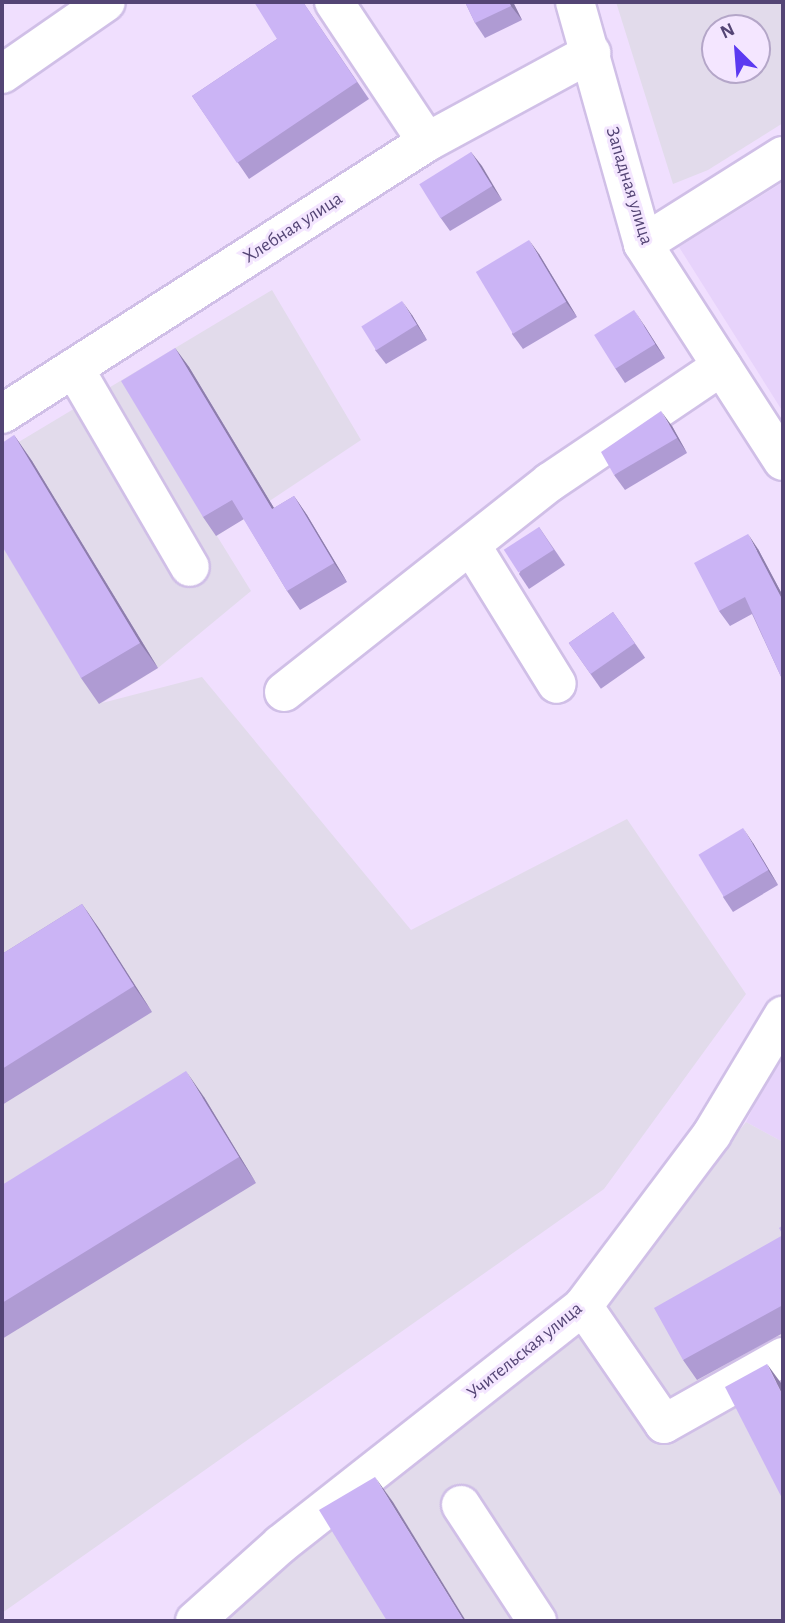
<!DOCTYPE html>
<html>
<head>
<meta charset="utf-8">
<style>
	body { margin:0 }
	#map { position:relative; width:785px; height:1623px; overflow:hidden; background:#f0dffe; font-family:"Alegreya Sans",sans-serif }
	div>[style] { position:absolute }
	.residential>* { inset:0; background:#e7d3fb }
	.industrial>* { inset:0; background:#e2dbeb }
	.roads { filter:drop-shadow(2px 0 #d0bfe7) drop-shadow(-2px 0 #d0bfe7) drop-shadow(0 2px #d0bfe7) drop-shadow(0 -2px #d0bfe7) }
	.minor>* { height:38px; margin:-19px; padding:0 19px; transform-origin:19px; border-radius:19px; background:#fff }
	.wall>* { inset:0; background:#af9bd3; transform-origin:0 0 }
	.shaded-wall>* { inset:0; background:#8e7eac }
	.building>* { inset:0; background:#cbb4f5; transform-origin:0 0 }
	span { translate:-50% -50%; white-space:nowrap; text-align:center; line-height:1.15; -webkit-text-stroke:6px #f4e6ff; paint-order:stroke }
	.street-label { font-size:19px; color:#544575 }
	.frame { position:absolute; inset:0; border:4px solid #544575; pointer-events:none }
	.north { position:absolute; left:701px; top:14px; width:70px; height:70px; box-sizing:border-box; background:#f4e6ff; border:2px solid #b4a6c8; border-radius:50%; rotate:335deg; font-size:19px; font-weight:700; line-height:28px; text-align:center; color:#544575 }
	.north::after { content:''; display:block; margin:auto; width:24px; height:32px; background:#5b3af1; clip-path:polygon(50% 0,100% 100%,50% 72%,0 100%) }
</style>
</head>
<body>
<div id="map">
	<div class="residential">
		<i style="clip-path:polygon(783px 182px,783px 412px,679px 247px)"></i>
		<i style="clip-path:polygon(783px 1047px,783px 1142px,746px 1122px)"></i>
	</div>
	<div class="industrial">
		<i style="clip-path:polygon(evenodd,616px 2px,783px 2px,783px 123px,708px 170px,673px 184px,616px 2px,715px 28px,757px 28px,757px 70px,715px 70px,715px 28px)"></i>
		<i style="clip-path:polygon(272px 290px,361px 440px,217px 536px,251px 591px,158px 668px,102px 703px,202px 677px,411px 930px,627px 819px,746px 994px,604px 1189px,2px 1613px,2px 452px)"></i>
		<i style="clip-path:polygon(746px 1122px,783px 1142px,783px 1621px,196px 1621px,308px 1530px,576px 1339px)"></i>
	</div>
	<div class="roads">
		<div class="minor">
			<i style="left:334px;top:2px;width:168px;rotate:56.4deg"></i>
			<i style="left:575px;top:2px;width:251px;rotate:74.3deg"></i>
			<i style="left:643px;top:244px;width:258px;rotate:57.2deg"></i>
			<i style="left:2px;top:74px;width:126px;rotate:-34.7deg"></i>
			<i style="left:643px;top:244px;width:165px;rotate:-32.2deg"></i>
			<i style="left:74px;top:368px;width:230px;rotate:59.8deg"></i>
			<i style="left:2px;top:414px;width:505px;rotate:-32.62deg"></i>
			<i style="left:427px;top:142px;width:187px;rotate:-28.5deg"></i>
			<i style="left:471px;top:545px;width:163px;rotate:58.3deg"></i>
			<i style="left:284px;top:692px;width:339px;rotate:-38.3deg"></i>
			<i style="left:550px;top:482px;width:207px;rotate:-34deg"></i>
			<i style="left:583px;top:1306px;width:143px;rotate:55.5deg"></i>
			<i style="left:664px;top:1424px;width:137px;rotate:-29.4deg"></i>
			<i style="left:461px;top:1505px;width:139px;rotate:56.8deg"></i>
			<i style="left:195px;top:1621px;width:115px;rotate:-41.8deg"></i>
			<i style="left:281px;top:1544px;width:385px;rotate:-38.2deg"></i>
			<i style="left:583px;top:1306px;width:215px;rotate:-53.1deg"></i>
			<i style="left:712px;top:1134px;width:138px;rotate:-59deg"></i>
		</div>
	</div>
	<div class="wall">
		<i style="clip-path:polygon(303px 2px,369px 99px,249px 179px,192px 96px,277px 39px)"></i>
		<i style="clip-path:polygon(465px 2px,513px 2px,522px 20px,485px 38px,475px 23px)"></i>
		<i style="clip-path:polygon(471px 152px,502px 200px,450px 231px,440px 217px)"></i>
		<i style="clip-path:polygon(539px 254px,577px 317px,523px 349px,512px 334px)"></i>
		<i style="clip-path:polygon(412px 315px,427px 340px,386px 364px,375px 350px)"></i>
		<i style="clip-path:polygon(644px 325px,665px 358px,625px 383px,615px 368px)"></i>
		<i style="clip-path:polygon(175px 348px,189px 367px,274px 508px,294px 496px,307px 515px,347px 582px,300px 610px,287px 591px,244px 519px,216px 536px,203px 517px)"></i>
		<i style="clip-path:polygon(672px 426px,687px 453px,625px 490px,614px 475px)"></i>
		<i style="clip-path:polygon(14px 435px,32px 461px,158px 668px,99px 704px,81px 678px)"></i>
		<i style="clip-path:polygon(539px 527px,565px 565px,529px 589px,519px 574px)"></i>
		<i style="clip-path:polygon(758px 549px,783px 596px,783px 681px,752px 614px,730px 626px,719px 611px)"></i>
		<i style="left:613px;top:612px;width:56px;height:54px;rotate:55deg"></i>
		<i style="clip-path:polygon(753px 843px,778px 885px,733px 912px,723px 897px)"></i>
		<i style="clip-path:polygon(82px 904px,100px 930px,152px 1012px,2px 1105px,2px 954px)"></i>
		<i style="clip-path:polygon(204px 1097px,256px 1183px,2px 1339px,2px 1185px)"></i>
		<i style="clip-path:polygon(783px 1225px,783px 1333px,697px 1380px,683px 1360px,783px 1235px)"></i>
	</div>
	<div class="shaded-wall">
		<i style="clip-path:polygon(509px 2px,513px 2px,522px 20px,511px 6px)"></i>
		<i style="clip-path:polygon(471px 152px,482px 166px,502px 200px,492px 186px)"></i>
		<i style="clip-path:polygon(529px 240px,539px 254px,577px 317px,566px 302px)"></i>
		<i style="clip-path:polygon(402px 301px,412px 315px,427px 340px,417px 325px)"></i>
		<i style="clip-path:polygon(634px 310px,644px 325px,665px 358px,655px 344px)"></i>
		<i style="clip-path:polygon(175px 348px,189px 367px,286px 528px,272px 509px)"></i>
		<i style="clip-path:polygon(661px 411px,672px 426px,687px 453px,677px 438px)"></i>
		<i style="clip-path:polygon(14px 435px,32px 461px,158px 668px,140px 643px)"></i>
		<i style="clip-path:polygon(294px 496px,307px 515px,347px 582px,334px 563px)"></i>
		<i style="clip-path:polygon(748px 534px,758px 549px,783px 596px,783px 601px)"></i>
		<i style="clip-path:polygon(743px 828px,753px 843px,778px 885px,768px 870px)"></i>
		<i style="clip-path:polygon(82px 904px,100px 930px,152px 1012px,134px 986px)"></i>
		<i style="clip-path:polygon(186px 1071px,204px 1097px,256px 1183px,239px 1157px)"></i>
		<i style="clip-path:polygon(767px 1364px,781px 1383px,783px 1389px,783px 1396px)"></i>
		<i style="clip-path:polygon(375px 1477px,393px 1502px,466px 1621px,464px 1621px)"></i>
	</div>
	<div class="building">
		<i style="clip-path:polygon(254px 2px,303px 2px,357px 82px,237px 163px,192px 96px,277px 39px)"></i>
		<i style="clip-path:polygon(465px 2px,509px 2px,511px 6px,475px 23px)"></i>
		<i style="left:471px;top:152px;width:40px;height:61px;rotate:58deg"></i>
		<i style="left:529px;top:240px;width:72px;height:62px;rotate:59deg"></i>
		<i style="left:402px;top:301px;width:28px;height:48px;rotate:58deg"></i>
		<i style="left:634px;top:310px;width:40px;height:47px;rotate:58deg"></i>
		<i style="clip-path:polygon(175px 348px,272px 509px,294px 496px,334px 563px,287px 591px,232px 500px,203px 517px,121px 381px)"></i>
		<i style="clip-path:polygon(661px 411px,677px 438px,614px 475px,601px 452px)"></i>
		<i style="clip-path:polygon(14px 435px,140px 643px,81px 678px,2px 546px,2px 443px)"></i>
		<i style="left:539px;top:527px;width:27px;height:42px;rotate:57deg"></i>
		<i style="clip-path:polygon(748px 534px,783px 601px,783px 679px,782px 679px,745px 597px,719px 611px,694px 563px)"></i>
		<i style="left:613px;top:612px;width:38px;height:54px;rotate:55deg"></i>
		<i style="left:743px;top:828px;width:49px;height:52px;rotate:59deg"></i>
		<i style="clip-path:polygon(82px 904px,134px 986px,2px 1069px,2px 954px)"></i>
		<i style="clip-path:polygon(186px 1071px,239px 1157px,2px 1303px,2px 1185px)"></i>
		<i style="clip-path:polygon(783px 1225px,783px 1305px,683px 1360px,654px 1308px,783px 1235px,779px 1228px)"></i>
		<i style="clip-path:polygon(767px 1364px,783px 1396px,783px 1500px,725px 1387px)"></i>
		<i style="clip-path:polygon(375px 1477px,464px 1621px,387px 1621px,319px 1510px)"></i>
	</div>
	<div class="street-label">
		<span style="left:629px;top:186px;rotate:73deg">Западная улица</span>
		<span style="left:293px;top:228px;rotate:-33deg">Хлебная улица</span>
		<span style="left:525px;top:1351px;rotate:-39deg">Учительская улица</span>
	</div>
	<div class="frame"></div>
	<div class="north">N</div>
</div>
</body>
</html>
